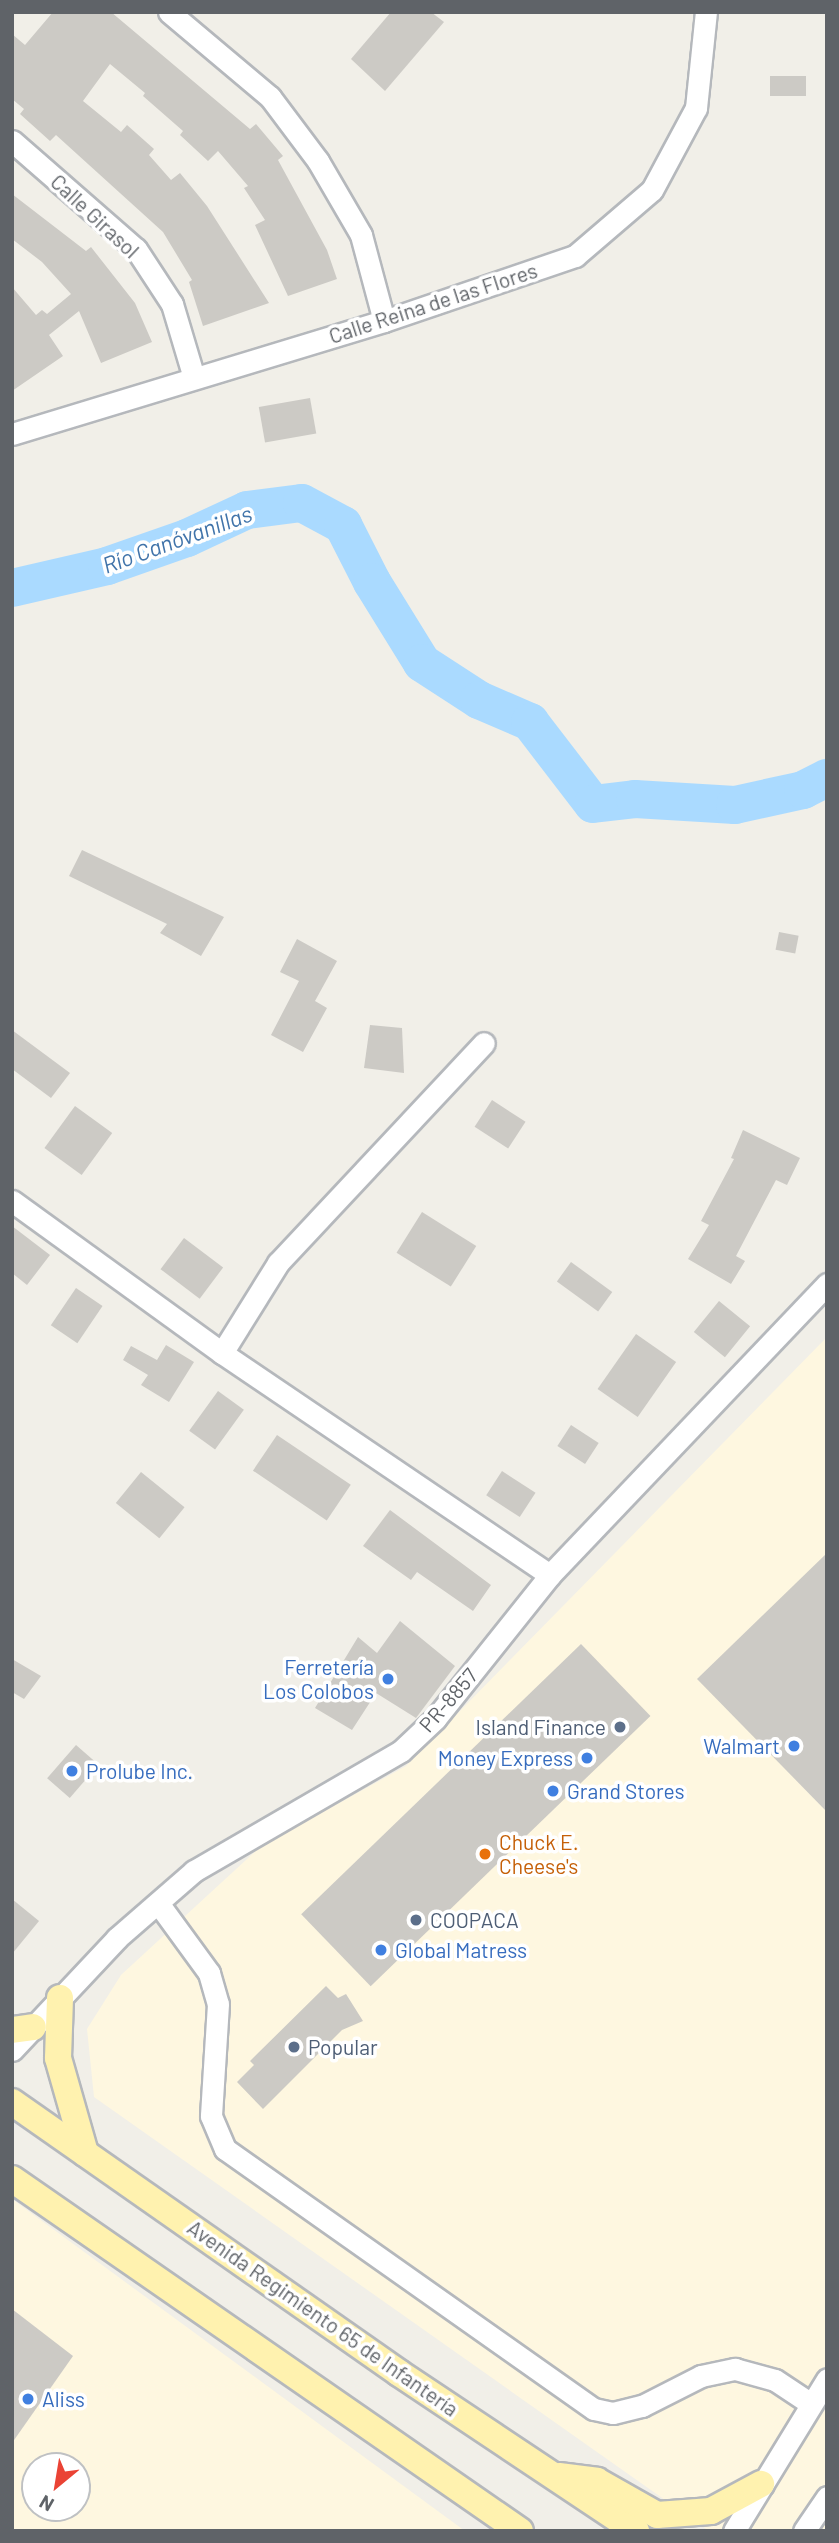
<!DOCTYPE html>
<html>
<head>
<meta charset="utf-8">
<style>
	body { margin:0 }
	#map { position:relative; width:839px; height:2543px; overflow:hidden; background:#f1efe8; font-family:Barlow,sans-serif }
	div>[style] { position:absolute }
	.commercial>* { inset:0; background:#fef7e0 }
	.river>* { height:38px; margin:-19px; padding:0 19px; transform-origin:19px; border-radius:19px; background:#aadaff }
	.building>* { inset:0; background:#cccac5; transform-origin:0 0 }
	.roads { filter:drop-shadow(2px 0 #b5b8bc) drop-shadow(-2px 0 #b5b8bc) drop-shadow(0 2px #b5b8bc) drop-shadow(0 -2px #b5b8bc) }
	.minor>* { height:21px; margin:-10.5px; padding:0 10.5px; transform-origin:10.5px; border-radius:10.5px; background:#fff }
	.major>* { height:26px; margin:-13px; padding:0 13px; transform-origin:13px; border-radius:13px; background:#fff2af }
	.dots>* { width:19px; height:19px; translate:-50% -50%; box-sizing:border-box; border:4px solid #fff; border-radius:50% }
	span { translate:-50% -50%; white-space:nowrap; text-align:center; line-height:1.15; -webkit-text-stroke:7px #fff; paint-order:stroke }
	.street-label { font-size:21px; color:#5f6368 }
	.shop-label { font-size:21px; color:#366cbe }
	.right { translate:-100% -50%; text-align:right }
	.left { translate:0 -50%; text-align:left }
	.service-label { font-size:21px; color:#4e5e75 }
	.food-label { font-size:21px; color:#c56008 }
	.water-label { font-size:23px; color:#4174aa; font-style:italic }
	.frame { position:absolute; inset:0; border:14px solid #5f6368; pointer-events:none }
	.north { position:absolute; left:21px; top:2452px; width:70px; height:70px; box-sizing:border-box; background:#fff; border:2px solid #bfc1c3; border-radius:50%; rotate:210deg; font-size:19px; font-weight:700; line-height:28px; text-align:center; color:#5f6368 }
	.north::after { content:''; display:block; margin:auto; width:24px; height:32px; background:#ea4335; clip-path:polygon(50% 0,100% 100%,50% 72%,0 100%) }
</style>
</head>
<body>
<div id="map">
	<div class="commercial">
		<i style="clip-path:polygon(827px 1337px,827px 2531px,709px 2531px,94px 2097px,87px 2029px,121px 1975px,260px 1847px,406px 1766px)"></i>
		<i style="clip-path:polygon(evenodd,12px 2199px,465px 2531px,12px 2531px,12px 2199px,35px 2466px,77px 2466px,77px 2508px,35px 2508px,35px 2466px)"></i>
	</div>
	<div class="river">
		<i style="left:12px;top:588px;width:98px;rotate:-13deg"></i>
		<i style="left:107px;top:566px;width:85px;rotate:-19.3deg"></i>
		<i style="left:187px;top:538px;width:66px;rotate:-25deg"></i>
		<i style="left:247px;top:510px;width:55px;rotate:-7.3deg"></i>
		<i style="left:302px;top:503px;width:47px;rotate:28.2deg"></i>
		<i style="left:343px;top:525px;width:64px;rotate:63deg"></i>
		<i style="left:372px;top:582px;width:95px;rotate:58.3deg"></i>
		<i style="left:422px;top:663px;width:68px;rotate:33deg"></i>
		<i style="left:479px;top:700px;width:56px;rotate:23.3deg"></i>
		<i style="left:530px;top:722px;width:103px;rotate:52.5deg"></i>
		<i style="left:593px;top:804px;width:42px;rotate:-6.8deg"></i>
		<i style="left:635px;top:799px;width:100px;rotate:3.4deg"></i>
		<i style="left:735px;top:805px;width:70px;rotate:-12.4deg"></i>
		<i style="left:803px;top:790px;width:27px;rotate:-27deg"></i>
	</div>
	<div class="building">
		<i style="clip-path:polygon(53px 12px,111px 12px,250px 129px,256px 124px,283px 156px,278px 160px,327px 250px,337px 279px,288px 296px,255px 225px,265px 220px,244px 188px,248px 186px,218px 151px,208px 161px,180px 135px,183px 131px,143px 96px,145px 93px,110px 64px,83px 101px,121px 132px,127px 125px,154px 149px,149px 155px,171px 180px,180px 173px,207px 206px,269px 303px,203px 326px,189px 282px,192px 280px,163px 232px,56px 135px,50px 141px,20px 114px,24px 109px,12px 99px,12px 34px,25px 45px)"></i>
		<i style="clip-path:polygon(391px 12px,431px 12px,444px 22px,385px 91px,351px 59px)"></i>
		<i style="left:806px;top:76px;width:20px;height:36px;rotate:90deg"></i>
		<i style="clip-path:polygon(12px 194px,86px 251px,91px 247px,135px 303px,152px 342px,101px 363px,79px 311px,49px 335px,63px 356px,12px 391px,12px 287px,36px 315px,42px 310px,47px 314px,71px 294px,42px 262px,12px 239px)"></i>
		<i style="left:310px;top:398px;width:36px;height:52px;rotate:80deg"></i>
		<i style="clip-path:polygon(82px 850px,224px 917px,201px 956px,160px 933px,167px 924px,69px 876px)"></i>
		<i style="left:779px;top:932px;width:20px;height:18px;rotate:11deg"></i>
		<i style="clip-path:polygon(297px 939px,337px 961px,315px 1001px,327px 1008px,303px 1052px,271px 1035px,299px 981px,280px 972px)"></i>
		<i style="clip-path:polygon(370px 1025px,402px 1028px,404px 1073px,364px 1068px)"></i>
		<i style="clip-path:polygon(12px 1030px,70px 1073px,51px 1098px,12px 1069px)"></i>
		<i style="left:492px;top:1100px;width:40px;height:32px;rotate:33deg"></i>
		<i style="left:75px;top:1106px;width:46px;height:52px;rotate:36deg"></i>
		<i style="clip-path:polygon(743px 1130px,800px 1158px,787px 1185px,776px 1180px,736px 1256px,745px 1261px,731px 1284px,688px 1259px,709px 1225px,701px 1221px,734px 1159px,731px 1158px)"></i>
		<i style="left:422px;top:1212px;width:64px;height:48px;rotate:32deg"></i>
		<i style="clip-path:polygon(12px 1226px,50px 1255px,27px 1285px,12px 1273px)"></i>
		<i style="left:184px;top:1238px;width:49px;height:39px;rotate:37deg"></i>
		<i style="left:571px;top:1262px;width:51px;height:24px;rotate:36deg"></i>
		<i style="left:76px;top:1288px;width:32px;height:45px;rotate:34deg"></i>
		<i style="left:719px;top:1301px;width:40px;height:40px;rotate:39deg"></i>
		<i style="left:636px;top:1334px;width:49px;height:67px;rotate:35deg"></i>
		<i style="clip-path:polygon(166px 1345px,194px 1362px,169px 1402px,141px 1385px,148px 1375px,123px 1360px,131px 1346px,157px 1360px)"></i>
		<i style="left:218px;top:1391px;width:32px;height:49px;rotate:36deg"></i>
		<i style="left:571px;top:1425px;width:33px;height:25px;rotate:33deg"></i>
		<i style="left:277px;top:1435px;width:89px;height:43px;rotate:34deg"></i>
		<i style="left:502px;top:1471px;width:40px;height:29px;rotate:33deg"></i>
		<i style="left:141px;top:1472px;width:56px;height:40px;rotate:39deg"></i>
		<i style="clip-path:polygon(390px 1510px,491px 1585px,473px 1611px,417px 1572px,411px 1580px,363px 1546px)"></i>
		<i style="clip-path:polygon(827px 1553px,827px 1812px,697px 1679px)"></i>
		<i style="clip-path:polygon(400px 1621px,455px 1666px,416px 1718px,376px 1693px,352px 1730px,315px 1708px,358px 1637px,377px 1653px)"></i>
		<i style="left:581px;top:1644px;width:100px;height:389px;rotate:46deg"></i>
		<i style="clip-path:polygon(12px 1659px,41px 1676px,24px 1699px,12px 1692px)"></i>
		<i style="left:76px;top:1745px;width:30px;height:44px;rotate:41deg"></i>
		<i style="clip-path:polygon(12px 1899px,39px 1921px,12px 1954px)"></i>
		<i style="clip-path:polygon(326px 1986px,338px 1998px,346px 1994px,363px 2021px,342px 2030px,263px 2109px,237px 2082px,254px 2065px,250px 2061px)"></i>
		<i style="clip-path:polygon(12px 2309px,73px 2356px,12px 2443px)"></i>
	</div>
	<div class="roads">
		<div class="minor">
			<i style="left:169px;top:12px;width:132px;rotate:40.1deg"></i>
			<i style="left:270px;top:97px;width:80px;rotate:53.1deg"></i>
			<i style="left:318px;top:161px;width:86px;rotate:59.8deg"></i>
			<i style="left:361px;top:235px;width:89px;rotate:75deg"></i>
			<i style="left:12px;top:141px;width:164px;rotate:41.1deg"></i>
			<i style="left:136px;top:249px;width:66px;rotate:56.8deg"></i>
			<i style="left:172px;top:304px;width:77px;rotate:73.4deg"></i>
			<i style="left:12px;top:434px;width:389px;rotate:-16.9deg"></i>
			<i style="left:384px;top:321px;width:202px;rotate:-18.8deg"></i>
			<i style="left:575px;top:256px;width:101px;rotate:-40.6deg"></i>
			<i style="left:652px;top:190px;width:93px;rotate:-61.8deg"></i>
			<i style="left:696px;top:108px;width:97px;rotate:-84.1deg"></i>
			<i style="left:12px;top:1201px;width:259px;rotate:35.9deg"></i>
			<i style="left:222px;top:1353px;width:396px;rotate:34.1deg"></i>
			<i style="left:222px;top:1353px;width:106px;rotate:-58.1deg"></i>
			<i style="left:278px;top:1263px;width:301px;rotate:-46.9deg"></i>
			<i style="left:158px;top:1903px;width:87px;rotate:53.9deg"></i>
			<i style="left:209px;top:1973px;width:32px;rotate:74deg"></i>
			<i style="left:218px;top:2004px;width:112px;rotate:93.6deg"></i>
			<i style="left:211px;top:2116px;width:36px;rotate:67deg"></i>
			<i style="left:225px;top:2149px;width:451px;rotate:35.2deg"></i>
			<i style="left:594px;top:2409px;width:19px;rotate:12deg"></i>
			<i style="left:613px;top:2413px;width:30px;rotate:-14deg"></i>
			<i style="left:642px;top:2406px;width:66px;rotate:-27deg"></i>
			<i style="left:701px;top:2376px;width:35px;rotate:-12deg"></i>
			<i style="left:735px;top:2369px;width:41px;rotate:15.4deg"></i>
			<i style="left:775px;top:2380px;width:43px;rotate:33.7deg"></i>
			<i style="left:12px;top:2050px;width:154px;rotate:-46.8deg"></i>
			<i style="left:117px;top:1938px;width:102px;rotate:-41deg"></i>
			<i style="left:194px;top:1871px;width:239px;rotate:-30.1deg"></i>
			<i style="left:401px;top:1751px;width:47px;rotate:-43.3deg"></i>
			<i style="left:435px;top:1719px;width:184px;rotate:-51.4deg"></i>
			<i style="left:550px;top:1575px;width:402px;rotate:-46.4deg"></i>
			<i style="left:734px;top:2531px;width:178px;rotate:-58.5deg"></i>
			<i style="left:804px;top:2531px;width:41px;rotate:-55.9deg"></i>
		</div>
		<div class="major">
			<i style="left:60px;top:1998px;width:60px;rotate:91.9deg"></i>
			<i style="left:58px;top:2058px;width:99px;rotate:74.1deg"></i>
			<i style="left:12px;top:2030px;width:21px;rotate:-8deg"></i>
			<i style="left:12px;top:2102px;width:472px;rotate:35deg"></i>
			<i style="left:399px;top:2373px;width:285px;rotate:33.7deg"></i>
			<i style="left:12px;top:2179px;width:618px;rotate:34.72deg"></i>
			<i style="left:559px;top:2476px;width:38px;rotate:7deg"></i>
			<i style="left:597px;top:2481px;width:69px;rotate:29.5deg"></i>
			<i style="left:657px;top:2515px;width:54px;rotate:-4.2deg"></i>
			<i style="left:711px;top:2511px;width:57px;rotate:-28.4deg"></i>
		</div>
	</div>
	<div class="dots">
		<i style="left:388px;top:1679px;background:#3f7fe0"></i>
		<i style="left:620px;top:1727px;background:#5c6f8a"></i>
		<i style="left:794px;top:1746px;background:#3f7fe0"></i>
		<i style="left:587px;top:1758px;background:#3f7fe0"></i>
		<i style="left:72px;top:1771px;background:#3f7fe0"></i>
		<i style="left:553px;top:1791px;background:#3f7fe0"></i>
		<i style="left:485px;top:1854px;background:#e8710a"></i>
		<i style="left:416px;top:1920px;background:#5c6f8a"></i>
		<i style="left:381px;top:1950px;background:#3f7fe0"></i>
		<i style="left:294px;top:2047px;background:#5c6f8a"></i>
		<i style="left:28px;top:2399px;background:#3f7fe0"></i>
	</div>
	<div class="street-label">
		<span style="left:95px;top:216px;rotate:43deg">Calle Girasol</span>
		<span style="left:433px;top:303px;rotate:-18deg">Calle Reina de las Flores</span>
		<span style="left:448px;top:1700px;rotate:-49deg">PR-8857</span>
		<span style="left:323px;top:2318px;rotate:35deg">Avenida Regimiento 65 de Infantería</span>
	</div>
	<div class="shop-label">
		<span class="right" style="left:374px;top:1679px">Ferretería<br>Los Colobos</span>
		<span class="right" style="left:780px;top:1746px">Walmart</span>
		<span class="right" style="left:573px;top:1758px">Money Express</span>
		<span class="left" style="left:86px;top:1771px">Prolube Inc.</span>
		<span class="left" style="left:567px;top:1791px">Grand Stores</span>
		<span class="left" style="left:395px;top:1950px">Global Matress</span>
		<span class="left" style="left:42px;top:2399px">Aliss</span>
	</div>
	<div class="service-label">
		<span class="right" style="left:606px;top:1727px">Island Finance</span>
		<span class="left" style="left:430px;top:1920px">COOPACA</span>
		<span class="left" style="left:308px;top:2047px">Popular</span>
	</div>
	<div class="food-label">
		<span class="left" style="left:499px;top:1854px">Chuck E.<br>Cheese's</span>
	</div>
	<div class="water-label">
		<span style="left:177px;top:539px;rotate:-20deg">Río Canóvanillas</span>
	</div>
	<div class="frame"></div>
	<div class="north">N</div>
</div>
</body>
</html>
